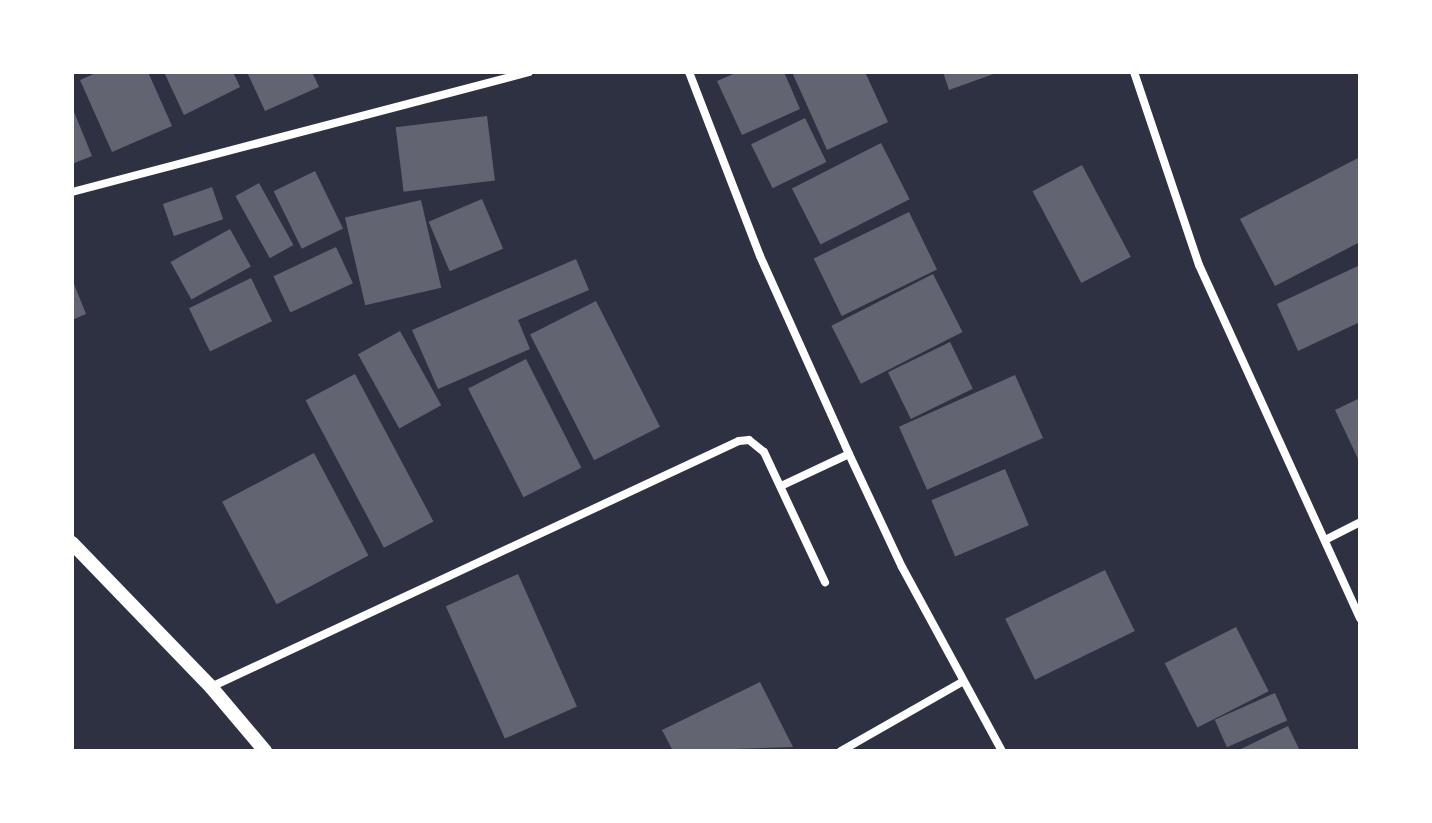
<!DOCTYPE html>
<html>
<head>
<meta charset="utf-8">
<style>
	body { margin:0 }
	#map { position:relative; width:1432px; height:823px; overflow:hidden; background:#2d3142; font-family:Literata,serif }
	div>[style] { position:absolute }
	.building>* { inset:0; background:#626471; transform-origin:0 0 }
	.minor>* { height:8px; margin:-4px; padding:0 4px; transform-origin:4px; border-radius:4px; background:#fff }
	.tertiary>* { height:14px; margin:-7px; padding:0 7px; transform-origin:7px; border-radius:7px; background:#fff }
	span { translate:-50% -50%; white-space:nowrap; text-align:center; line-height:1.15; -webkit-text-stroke:6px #fff; paint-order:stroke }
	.frame { position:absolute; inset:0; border:74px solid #fff; pointer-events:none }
</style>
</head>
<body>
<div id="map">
	<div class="building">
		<i style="clip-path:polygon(98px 72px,148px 72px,172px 126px,112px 152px,80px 80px)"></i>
		<i style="clip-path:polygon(164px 72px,233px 72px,240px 87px,184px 115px)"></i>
		<i style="clip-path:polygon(247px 72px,312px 72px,319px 87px,265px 111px)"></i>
		<i style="clip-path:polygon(738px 72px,784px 72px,800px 109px,742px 135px,717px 81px)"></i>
		<i style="clip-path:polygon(792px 72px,865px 72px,888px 122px,827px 150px)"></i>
		<i style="clip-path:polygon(943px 72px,999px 72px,949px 90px)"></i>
		<i style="clip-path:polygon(72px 107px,92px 156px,72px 164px)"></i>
		<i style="left:487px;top:116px;width:65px;height:92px;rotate:83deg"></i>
		<i style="left:805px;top:118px;width:49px;height:60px;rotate:64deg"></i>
		<i style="left:881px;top:143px;width:63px;height:100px;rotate:63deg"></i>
		<i style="clip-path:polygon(1360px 157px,1360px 242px,1275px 286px,1240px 219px)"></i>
		<i style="left:1082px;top:165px;width:104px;height:56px;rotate:62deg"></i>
		<i style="left:315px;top:171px;width:64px;height:46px;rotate:64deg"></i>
		<i style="left:259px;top:183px;width:71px;height:27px;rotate:61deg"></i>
		<i style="left:212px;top:187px;width:34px;height:52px;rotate:71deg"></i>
		<i style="left:482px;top:199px;width:54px;height:58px;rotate:67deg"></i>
		<i style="left:421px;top:200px;width:90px;height:78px;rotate:77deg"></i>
		<i style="left:909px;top:212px;width:64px;height:106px;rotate:64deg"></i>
		<i style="left:230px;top:229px;width:43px;height:68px;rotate:61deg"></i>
		<i style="left:336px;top:247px;width:40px;height:69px;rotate:65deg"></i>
		<i style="clip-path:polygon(576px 259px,589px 290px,518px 320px,530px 349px,438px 389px,412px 330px)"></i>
		<i style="clip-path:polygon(1360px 265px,1360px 322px,1298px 351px,1277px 304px)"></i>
		<i style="left:933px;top:274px;width:65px;height:114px;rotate:63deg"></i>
		<i style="left:251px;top:278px;width:48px;height:69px;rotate:64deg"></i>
		<i style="clip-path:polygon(72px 279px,86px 314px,72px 320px)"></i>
		<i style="left:596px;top:301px;width:141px;height:74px;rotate:63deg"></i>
		<i style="left:400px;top:331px;width:85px;height:48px;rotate:61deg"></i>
		<i style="left:950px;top:342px;width:52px;height:69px;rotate:64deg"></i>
		<i style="left:526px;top:359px;width:122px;height:65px;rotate:63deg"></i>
		<i style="left:355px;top:374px;width:167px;height:56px;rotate:62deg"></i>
		<i style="left:1015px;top:375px;width:69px;height:127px;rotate:66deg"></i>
		<i style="clip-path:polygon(1360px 398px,1360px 463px,1335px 410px)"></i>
		<i style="left:314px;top:453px;width:116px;height:104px;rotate:62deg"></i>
		<i style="left:1005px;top:469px;width:61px;height:80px;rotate:67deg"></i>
		<i style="left:1105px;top:570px;width:68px;height:111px;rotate:64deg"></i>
		<i style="left:518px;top:574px;width:145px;height:79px;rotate:66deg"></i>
		<i style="left:1236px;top:627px;width:72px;height:80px;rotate:63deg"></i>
		<i style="clip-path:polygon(760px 682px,793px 747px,673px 751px,662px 730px)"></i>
		<i style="left:1275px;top:693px;width:30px;height:66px;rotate:66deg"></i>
		<i style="clip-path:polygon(1288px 726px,1300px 751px,1237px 751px)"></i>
	</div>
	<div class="minor">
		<i style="left:689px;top:72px;width:197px;rotate:68.9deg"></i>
		<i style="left:760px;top:256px;width:217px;rotate:65.8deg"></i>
		<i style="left:849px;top:454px;width:125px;rotate:64.9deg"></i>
		<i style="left:902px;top:567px;width:209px;rotate:61.5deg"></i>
		<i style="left:1134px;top:72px;width:204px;rotate:71.4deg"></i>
		<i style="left:1199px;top:265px;width:388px;rotate:65.5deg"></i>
		<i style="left:72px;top:192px;width:472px;rotate:-14.7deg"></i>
		<i style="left:781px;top:486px;width:75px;rotate:-25.2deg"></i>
		<i style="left:1327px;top:539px;width:37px;rotate:-27deg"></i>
		<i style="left:211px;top:687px;width:582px;rotate:-24.98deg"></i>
		<i style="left:739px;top:441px;width:10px;rotate:-6deg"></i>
		<i style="left:749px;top:440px;width:19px;rotate:39deg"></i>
		<i style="left:764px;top:452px;width:144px;rotate:64.9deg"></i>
		<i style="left:841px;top:751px;width:139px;rotate:-29.7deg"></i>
	</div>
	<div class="tertiary">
		<i style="left:72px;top:543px;width:200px;rotate:46deg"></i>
		<i style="left:211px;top:687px;width:84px;rotate:49.8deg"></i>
	</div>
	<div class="frame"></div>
</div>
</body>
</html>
